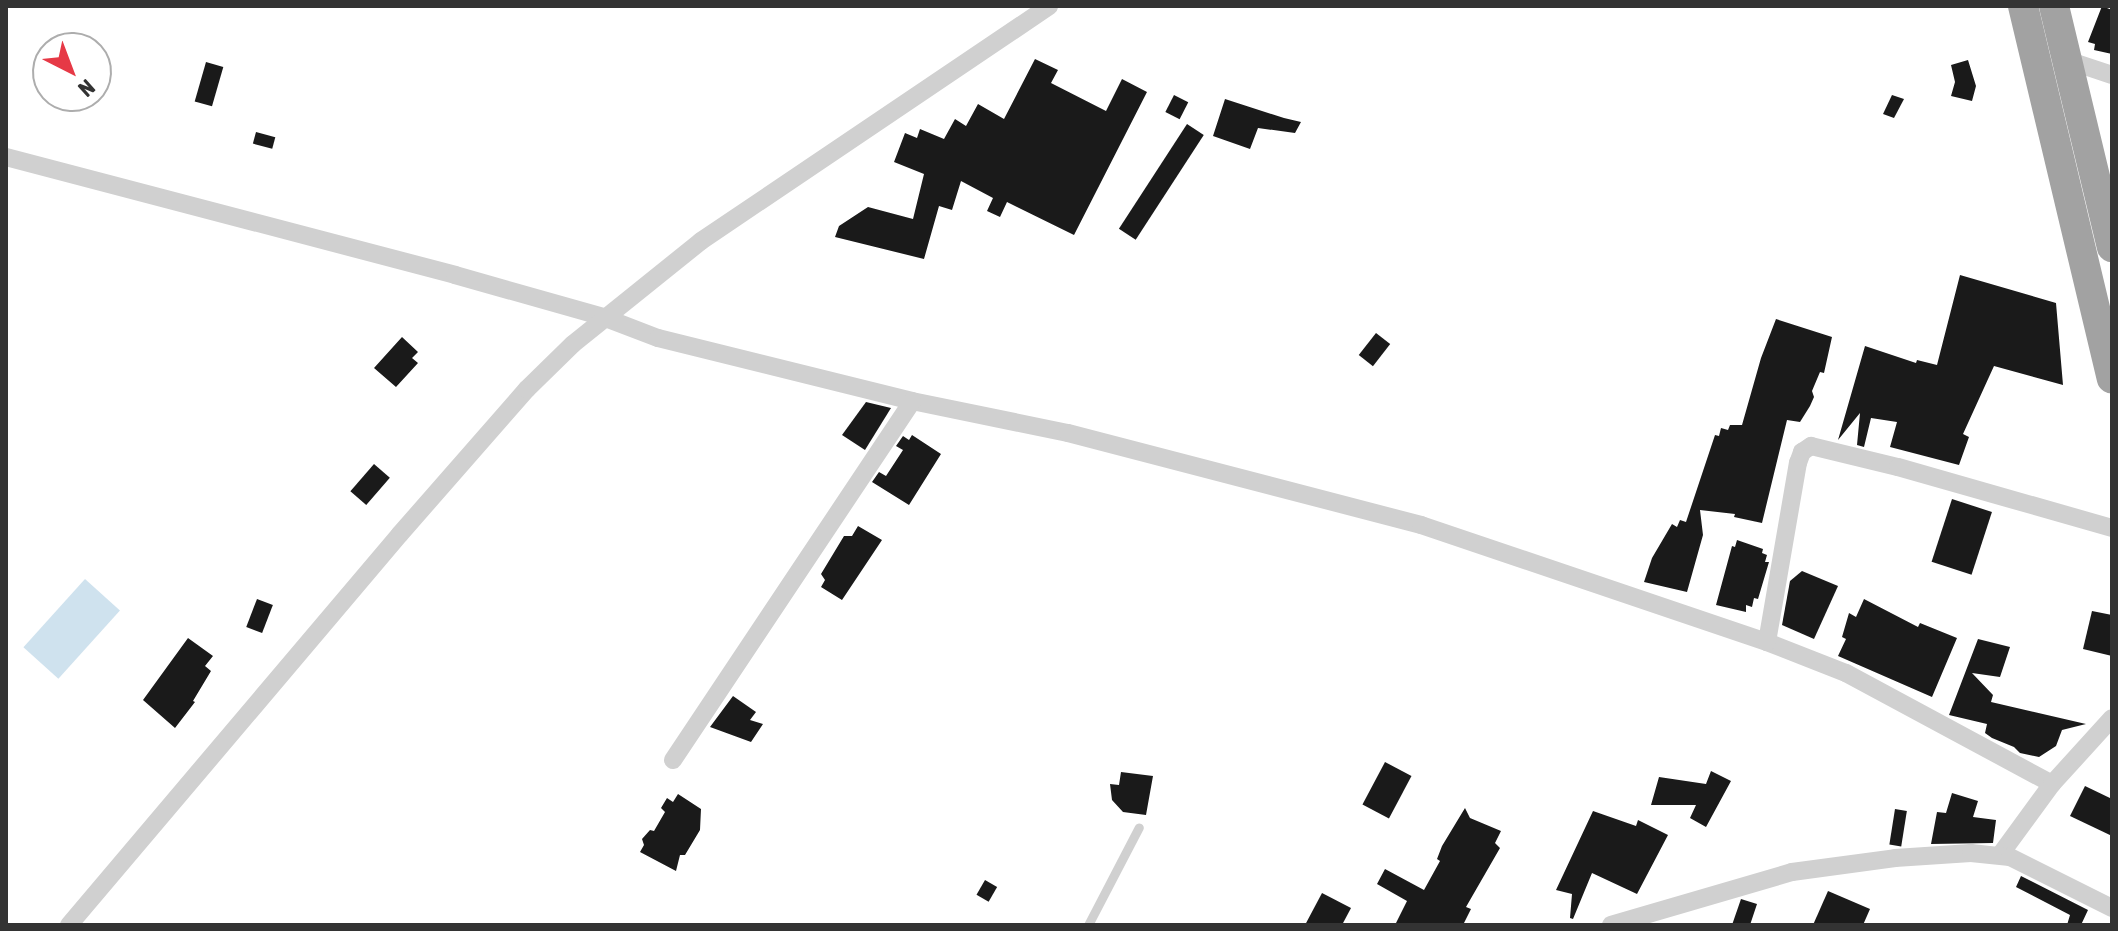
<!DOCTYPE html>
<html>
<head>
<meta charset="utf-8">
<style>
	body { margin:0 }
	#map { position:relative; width:2118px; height:931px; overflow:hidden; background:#fff; font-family:"Asap Condensed",sans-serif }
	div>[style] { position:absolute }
	.water>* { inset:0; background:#cfe2ee; transform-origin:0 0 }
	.building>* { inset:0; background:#1a1a1a; transform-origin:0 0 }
	.service>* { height:9px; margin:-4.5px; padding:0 4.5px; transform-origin:4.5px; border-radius:4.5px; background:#d0d0d0 }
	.minor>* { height:18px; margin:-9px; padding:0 9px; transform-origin:9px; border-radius:9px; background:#d0d0d0 }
	.trunk>* { height:30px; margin:-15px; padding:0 15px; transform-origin:15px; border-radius:15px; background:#a2a2a2 }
	span { translate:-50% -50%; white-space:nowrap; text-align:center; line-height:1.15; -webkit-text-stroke:8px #fff; paint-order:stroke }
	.frame { position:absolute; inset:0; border:8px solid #333; pointer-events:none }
	.north { position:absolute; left:32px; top:32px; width:80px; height:80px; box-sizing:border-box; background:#fff; border:2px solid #adadad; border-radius:50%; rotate:138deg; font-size:22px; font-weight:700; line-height:32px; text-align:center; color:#333 }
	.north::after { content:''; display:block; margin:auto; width:28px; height:36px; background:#e63946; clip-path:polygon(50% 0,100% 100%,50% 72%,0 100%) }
</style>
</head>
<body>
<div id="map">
	<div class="water">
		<i style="left:85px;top:579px;width:47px;height:92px;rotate:42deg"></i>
	</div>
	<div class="building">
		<i style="clip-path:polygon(2102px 6px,2112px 10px,2112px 54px,2094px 50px,2095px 44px,2088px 42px)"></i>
		<i style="clip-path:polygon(1035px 59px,1058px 70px,1051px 83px,1106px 111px,1122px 79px,1147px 92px,1074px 235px,1007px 202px,1000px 217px,987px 211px,993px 198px,961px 181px,952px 210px,939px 206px,924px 259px,835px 237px,839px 226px,868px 207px,913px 219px,924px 174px,894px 162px,905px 133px,917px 138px,920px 129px,944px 139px,955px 119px,966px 126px,978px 104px,1004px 119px)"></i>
		<i style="clip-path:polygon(1968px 60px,1976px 86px,1972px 101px,1951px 96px,1955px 82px,1951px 65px)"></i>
		<i style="left:206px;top:62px;width:18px;height:41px;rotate:16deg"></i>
		<i style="left:1174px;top:95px;width:16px;height:19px;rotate:27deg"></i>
		<i style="clip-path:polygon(1892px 95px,1904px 99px,1894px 118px,1883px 114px)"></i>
		<i style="clip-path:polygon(1225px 99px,1284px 118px,1301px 122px,1295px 133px,1258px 128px,1250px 149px,1213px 136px)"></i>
		<i style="left:1187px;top:124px;width:20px;height:125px;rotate:33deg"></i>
		<i style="left:256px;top:132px;width:20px;height:12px;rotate:15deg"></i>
		<i style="clip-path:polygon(1960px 275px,2056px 303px,2063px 385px,1994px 366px,1963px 434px,1969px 437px,1959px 465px,1890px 447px,1897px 422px,1871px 418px,1864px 447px,1857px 445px,1860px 413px,1838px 440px,1865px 346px,1916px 363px,1917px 360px,1937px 365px)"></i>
		<i style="clip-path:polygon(1776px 319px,1832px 337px,1824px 373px,1820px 372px,1812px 391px,1814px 397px,1810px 406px,1800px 422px,1787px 420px,1762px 523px,1734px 517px,1735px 514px,1700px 510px,1703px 535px,1687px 592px,1644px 582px,1652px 558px,1672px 524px,1677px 527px,1680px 520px,1686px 522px,1715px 435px,1719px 436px,1721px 428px,1728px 430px,1730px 425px,1742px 425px,1761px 358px)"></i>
		<i style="left:1376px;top:333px;width:18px;height:28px;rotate:38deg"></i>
		<i style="clip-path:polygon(402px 337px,418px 352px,412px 358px,418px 363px,396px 387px,374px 368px)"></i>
		<i style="clip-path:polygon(866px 402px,891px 408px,865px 450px,842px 435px)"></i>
		<i style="clip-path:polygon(912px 435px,941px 454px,909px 505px,872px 482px,879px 472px,886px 476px,903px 450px,896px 446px,903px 436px,909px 440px)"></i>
		<i style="left:374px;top:464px;width:21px;height:36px;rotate:41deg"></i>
		<i style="left:1952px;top:499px;width:42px;height:66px;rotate:18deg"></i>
		<i style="clip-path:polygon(858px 526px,882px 540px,842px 600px,821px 587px,825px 580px,821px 574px,844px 536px,852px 536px)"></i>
		<i style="clip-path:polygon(1737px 540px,1763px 549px,1762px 553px,1767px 555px,1765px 562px,1769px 562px,1758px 599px,1754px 598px,1752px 607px,1746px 605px,1746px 612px,1716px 605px,1732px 546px,1735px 547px)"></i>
		<i style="clip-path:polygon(1802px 571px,1838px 586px,1814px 639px,1782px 625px,1790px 581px)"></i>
		<i style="left:257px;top:599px;width:17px;height:30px;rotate:21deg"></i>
		<i style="clip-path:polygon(1864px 599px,1918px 627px,1920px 623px,1957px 638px,1932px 697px,1838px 656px,1846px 639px,1842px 637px,1849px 613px,1856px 617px)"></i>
		<i style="clip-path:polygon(2092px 611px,2112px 615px,2112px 656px,2083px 649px)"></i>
		<i style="clip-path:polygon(188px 638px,213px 656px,205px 666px,211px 671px,193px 701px,195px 702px,175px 728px,143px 700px)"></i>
		<i style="clip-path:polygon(1978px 639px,2010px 647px,2000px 677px,1972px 673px,1993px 695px,1991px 702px,2086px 724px,2062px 730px,2056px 746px,2039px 757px,2020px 753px,2014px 747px,1992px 738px,1985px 733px,1987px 724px,1949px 715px)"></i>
		<i style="clip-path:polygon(733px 696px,756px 712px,750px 720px,763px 724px,751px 742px,710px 727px)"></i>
		<i style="left:1385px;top:762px;width:30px;height:48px;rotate:28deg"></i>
		<i style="clip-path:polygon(1711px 771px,1731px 781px,1706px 827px,1690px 818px,1696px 805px,1651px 805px,1659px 777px,1706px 784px)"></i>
		<i style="clip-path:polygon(1121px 772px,1153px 776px,1146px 815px,1123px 812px,1112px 800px,1110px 784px,1119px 785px)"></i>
		<i style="clip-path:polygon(2085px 786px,2112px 799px,2112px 836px,2070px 816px)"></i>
		<i style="clip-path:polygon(1952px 793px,1978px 801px,1973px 817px,1996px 820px,1993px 843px,1931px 844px,1937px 812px,1946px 813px)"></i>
		<i style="clip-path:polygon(678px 794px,701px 809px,700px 830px,685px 855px,680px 855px,676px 871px,640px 852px,644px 845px,642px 839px,650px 830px,654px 831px,665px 812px,661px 808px,667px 798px,673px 802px)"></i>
		<i style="clip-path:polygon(1465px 808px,1470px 818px,1501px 831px,1495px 843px,1500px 848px,1466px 907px,1471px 909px,1463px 925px,1395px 925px,1407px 901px,1377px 884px,1385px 869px,1424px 890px,1440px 861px,1437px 859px,1442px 846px)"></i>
		<i style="left:1895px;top:809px;width:12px;height:36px;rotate:9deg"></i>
		<i style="clip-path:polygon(1593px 811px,1636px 826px,1638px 820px,1668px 835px,1637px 894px,1592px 873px,1573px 919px,1570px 918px,1572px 894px,1556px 890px)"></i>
		<i style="clip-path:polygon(2021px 876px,2088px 910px,2081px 925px,2067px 925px,2070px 915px,2016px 887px)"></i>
		<i style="left:985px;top:880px;width:14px;height:17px;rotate:30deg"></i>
		<i style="clip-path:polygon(1828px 891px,1870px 909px,1863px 925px,1813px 925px)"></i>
		<i style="clip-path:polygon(1322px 893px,1351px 908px,1342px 925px,1305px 925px)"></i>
		<i style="clip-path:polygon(1741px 899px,1757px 904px,1750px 925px,1732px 925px)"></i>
	</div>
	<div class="service">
		<i style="left:1088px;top:925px;width:110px;rotate:-62.5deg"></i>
	</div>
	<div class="minor">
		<i style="left:2067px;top:60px;width:47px;rotate:18.4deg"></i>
		<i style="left:6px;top:157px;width:464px;rotate:14.7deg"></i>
		<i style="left:455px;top:275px;width:154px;rotate:15.8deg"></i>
		<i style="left:603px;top:317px;width:59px;rotate:20.9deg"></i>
		<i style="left:658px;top:338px;width:262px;rotate:13.9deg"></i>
		<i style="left:912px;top:401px;width:159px;rotate:11.6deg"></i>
		<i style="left:1068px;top:433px;width:365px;rotate:14.6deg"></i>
		<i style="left:1421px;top:525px;width:365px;rotate:18.7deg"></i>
		<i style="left:1767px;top:642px;width:85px;rotate:21.4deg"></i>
		<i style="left:1846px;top:673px;width:234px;rotate:28.3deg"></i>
		<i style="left:1767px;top:642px;width:182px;rotate:-80.2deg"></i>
		<i style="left:1798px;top:463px;width:12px;rotate:-70deg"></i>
		<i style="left:1802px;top:452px;width:11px;rotate:-34deg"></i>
		<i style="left:1811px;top:446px;width:89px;rotate:13.6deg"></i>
		<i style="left:1898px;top:467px;width:223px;rotate:15.9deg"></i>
		<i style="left:673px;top:760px;width:431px;rotate:-56.3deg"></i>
		<i style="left:2000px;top:855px;width:88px;rotate:-53.8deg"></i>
		<i style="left:2052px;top:784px;width:89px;rotate:-47.7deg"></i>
		<i style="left:69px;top:925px;width:512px;rotate:-49.75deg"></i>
		<i style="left:400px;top:534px;width:193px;rotate:-48.8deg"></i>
		<i style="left:527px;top:389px;width:64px;rotate:-44.4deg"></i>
		<i style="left:573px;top:344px;width:164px;rotate:-38.8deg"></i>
		<i style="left:701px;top:241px;width:420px;rotate:-34deg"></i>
		<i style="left:1611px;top:925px;width:189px;rotate:-16.3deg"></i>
		<i style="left:1792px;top:872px;width:104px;rotate:-7.7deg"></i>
		<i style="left:1895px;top:858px;width:76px;rotate:-3.8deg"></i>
		<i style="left:1971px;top:853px;width:39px;rotate:6deg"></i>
		<i style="left:2010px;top:857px;width:114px;rotate:26.6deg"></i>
	</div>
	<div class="trunk">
		<i style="left:2023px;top:6px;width:383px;rotate:76.6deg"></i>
		<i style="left:2054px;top:6px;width:248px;rotate:76.5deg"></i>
	</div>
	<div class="frame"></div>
	<div class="north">N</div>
</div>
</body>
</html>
